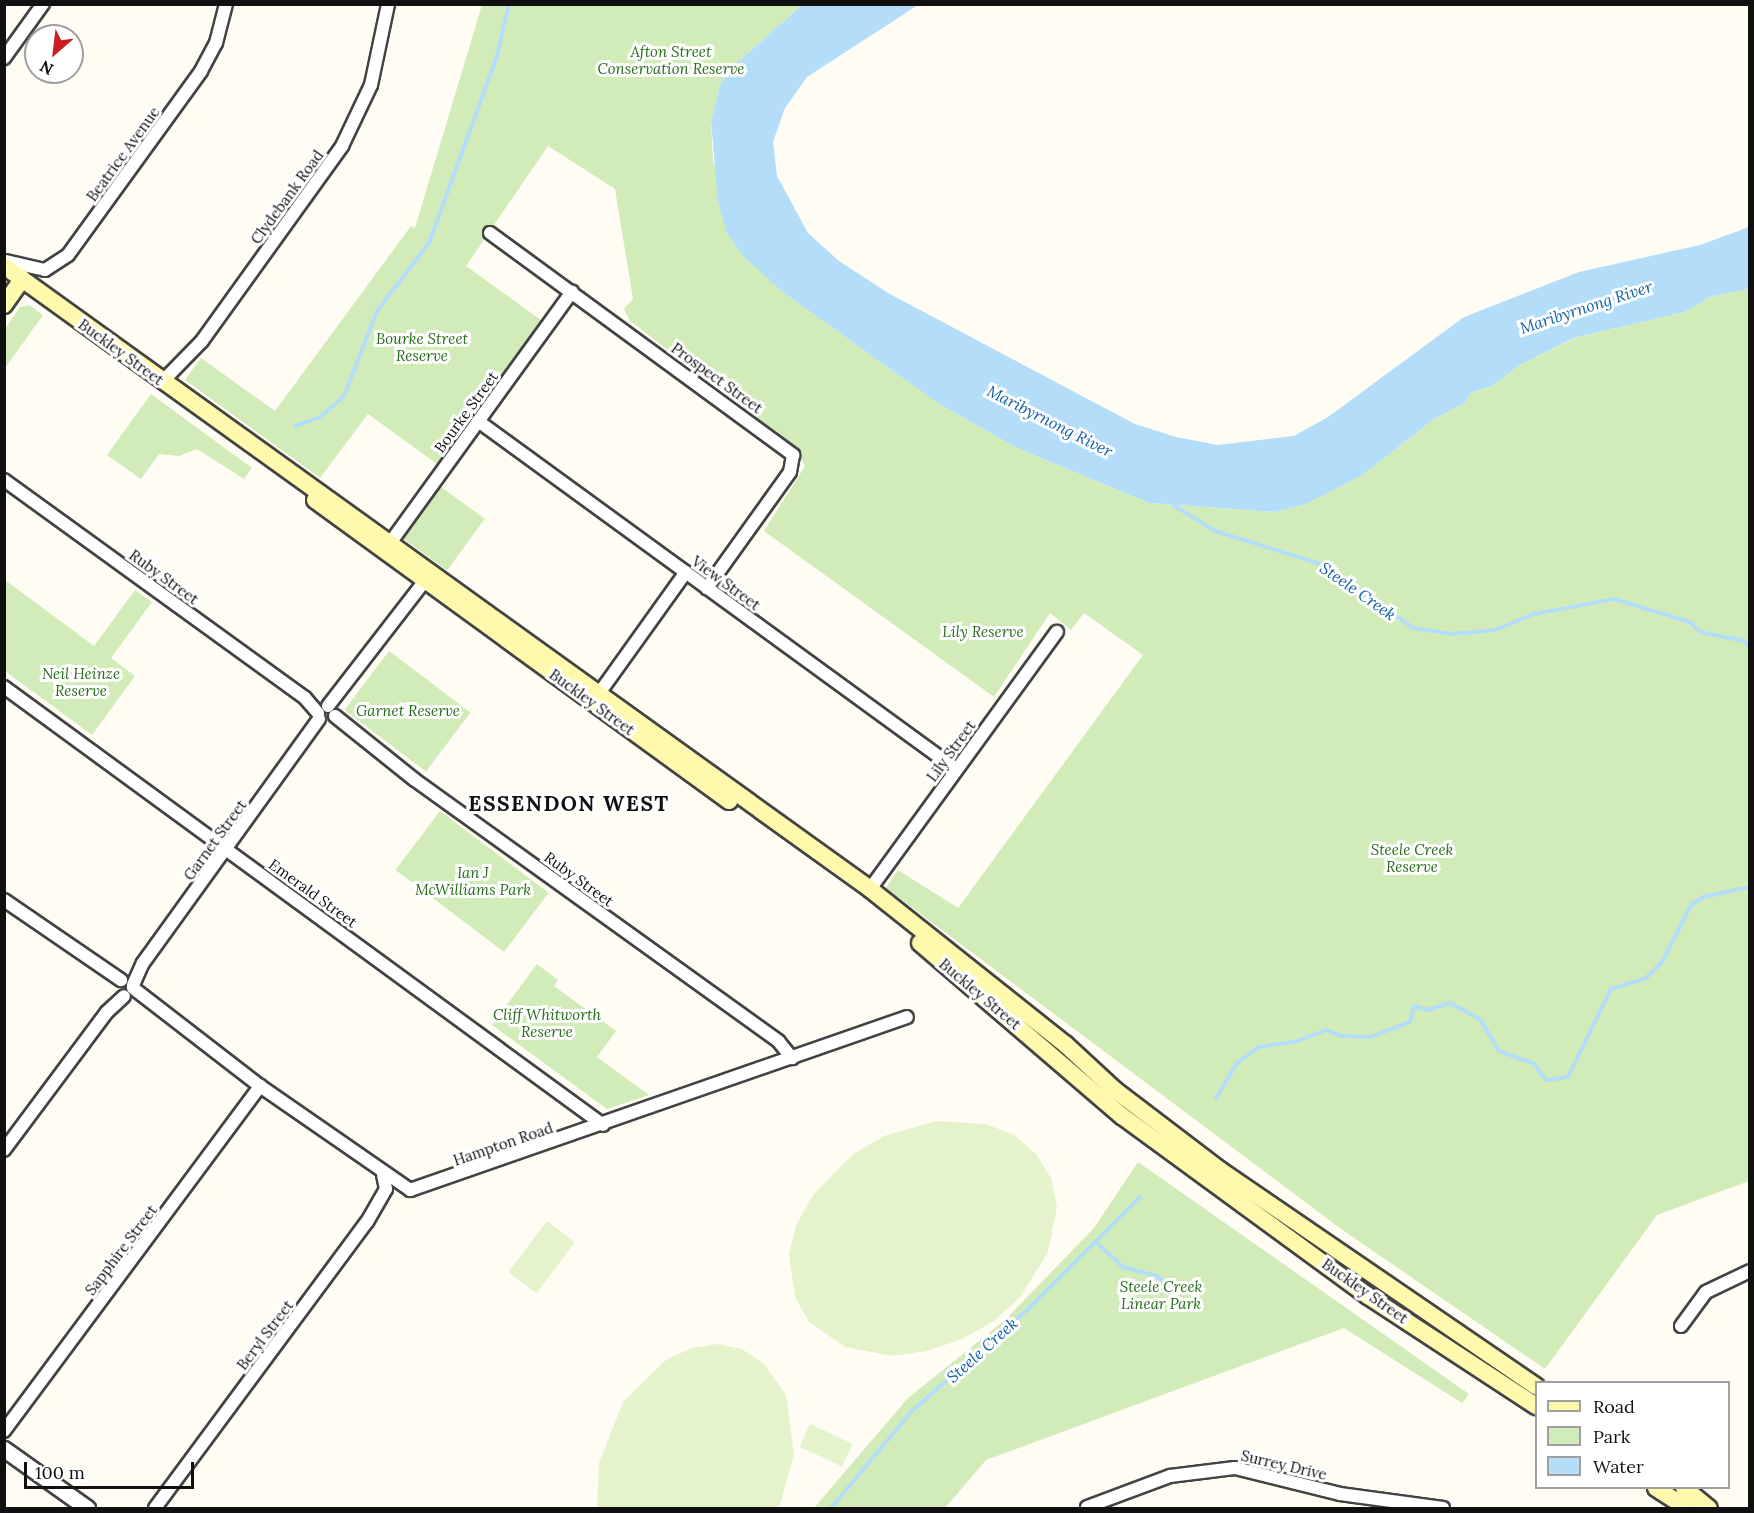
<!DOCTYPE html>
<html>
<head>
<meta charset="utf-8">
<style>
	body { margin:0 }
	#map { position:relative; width:1754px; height:1513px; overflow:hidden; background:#fffdf3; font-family:Lora,serif }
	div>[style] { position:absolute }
	.green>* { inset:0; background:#d2ecb9; transform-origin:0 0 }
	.pitch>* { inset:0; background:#e4f3cc; transform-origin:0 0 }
	.water>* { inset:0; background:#b4ddf9 }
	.stream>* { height:4px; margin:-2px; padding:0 2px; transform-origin:2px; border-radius:2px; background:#b4ddf9 }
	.roads { filter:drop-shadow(2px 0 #434343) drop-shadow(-2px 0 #434343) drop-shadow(0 2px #434343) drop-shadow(0 -2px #434343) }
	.minor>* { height:12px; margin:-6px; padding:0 6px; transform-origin:6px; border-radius:6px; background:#fff }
	.tertiary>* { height:15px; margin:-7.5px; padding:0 7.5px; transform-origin:7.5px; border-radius:7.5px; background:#fff }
	.secondary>* { height:16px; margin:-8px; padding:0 8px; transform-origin:8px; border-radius:8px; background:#fff9ae }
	span { translate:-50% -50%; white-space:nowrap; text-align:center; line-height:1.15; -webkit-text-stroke:6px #fff; paint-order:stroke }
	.park-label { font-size:15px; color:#296c1b; font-style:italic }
	.street-label { font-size:15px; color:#101010 }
	.water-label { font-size:16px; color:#1161aa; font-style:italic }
	.district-label { font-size:21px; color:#101010; font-weight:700; letter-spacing:1.5px }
	.frame { position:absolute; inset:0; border:6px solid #101010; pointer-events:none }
	.legend { position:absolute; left:1535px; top:1381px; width:195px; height:108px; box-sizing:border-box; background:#fff; border:2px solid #9f9f9f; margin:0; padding:8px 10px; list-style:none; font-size:18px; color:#101010 }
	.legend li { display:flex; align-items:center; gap:12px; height:30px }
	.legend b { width:30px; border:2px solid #9f9f9f }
	.north { position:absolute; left:24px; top:24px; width:60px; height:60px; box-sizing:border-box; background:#fff; border:2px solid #9f9f9f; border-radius:50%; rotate:208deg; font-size:16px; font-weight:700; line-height:24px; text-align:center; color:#101010 }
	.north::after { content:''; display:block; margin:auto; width:21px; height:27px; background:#c91f21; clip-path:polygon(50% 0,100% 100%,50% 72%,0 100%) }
	.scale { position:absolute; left:24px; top:1462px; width:170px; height:27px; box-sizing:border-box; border:3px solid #101010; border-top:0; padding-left:8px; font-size:18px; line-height:21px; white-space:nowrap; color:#101010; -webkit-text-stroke:4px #fff; paint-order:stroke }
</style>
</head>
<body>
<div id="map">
	<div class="green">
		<i style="clip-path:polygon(482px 5px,802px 5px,732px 67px,720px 85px,711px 121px,713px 161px,784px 293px,939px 404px,1017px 448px,1149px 503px,1275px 512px,1306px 504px,1361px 476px,1434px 419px,1465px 403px,1472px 392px,1492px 386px,1520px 365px,1575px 338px,1685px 312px,1712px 296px,1749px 289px,1749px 1181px,1657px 1215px,1545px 1369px,1341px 1229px,886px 888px,898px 870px,958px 908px,1143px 655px,1084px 613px,1071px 630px,1050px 613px,994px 697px,764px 531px,805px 466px,792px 444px,630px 321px,624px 309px,633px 299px,615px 189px,548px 146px,466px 266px,541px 320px,437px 464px,368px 414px,320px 478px,185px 380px,201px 358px,275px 411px,411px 226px,415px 228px)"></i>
		<i style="clip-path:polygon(29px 305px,43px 315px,5px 368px,5px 329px,20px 307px)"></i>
		<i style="clip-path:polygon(151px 394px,252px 468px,244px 479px,197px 449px,179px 456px,159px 454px,141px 479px,107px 455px)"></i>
		<i style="left:441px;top:487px;width:54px;height:64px;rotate:36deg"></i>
		<i style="clip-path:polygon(5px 580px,94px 646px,135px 590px,152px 602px,111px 658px,135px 676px,92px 735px,5px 671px)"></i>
		<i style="left:389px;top:651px;width:102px;height:74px;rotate:37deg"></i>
		<i style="left:440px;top:811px;width:136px;height:74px;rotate:37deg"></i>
		<i style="clip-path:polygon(537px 964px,558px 980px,554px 986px,616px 1031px,597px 1057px,649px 1095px,607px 1109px,492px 1025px)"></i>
		<i style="clip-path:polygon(1138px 1162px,1469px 1394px,1462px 1403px,1344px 1328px,986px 1460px,945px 1508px,814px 1508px,908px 1398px,1004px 1321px,1094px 1228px)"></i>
	</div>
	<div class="pitch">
		<i style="clip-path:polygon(936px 1121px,986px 1124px,1014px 1135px,1036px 1154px,1051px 1178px,1057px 1207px,1048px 1252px,1021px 1296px,994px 1321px,962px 1339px,927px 1351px,893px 1356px,845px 1347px,809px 1322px,795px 1297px,789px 1254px,797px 1223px,814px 1194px,852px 1155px,884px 1136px)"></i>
		<i style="left:547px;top:1221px;width:35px;height:64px;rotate:37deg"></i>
		<i style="clip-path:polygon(718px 1344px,742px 1349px,763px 1363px,786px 1395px,794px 1454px,779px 1508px,597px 1508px,599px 1463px,623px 1402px,667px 1359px,692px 1348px)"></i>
		<i style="left:810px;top:1424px;width:47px;height:25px;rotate:25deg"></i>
	</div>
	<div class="water">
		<i style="clip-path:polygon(802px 5px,918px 5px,807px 77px,785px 108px,773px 142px,777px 176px,808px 233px,839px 261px,888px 293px,1135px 424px,1176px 437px,1218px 445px,1294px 436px,1328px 417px,1464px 317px,1579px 272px,1700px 245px,1749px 227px,1749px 289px,1712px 296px,1685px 312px,1574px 338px,1520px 365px,1492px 386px,1472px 392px,1465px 403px,1434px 419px,1361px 476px,1306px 504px,1275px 512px,1149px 503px,1017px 448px,939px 404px,784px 293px,743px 256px,727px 233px,718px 202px,711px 121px,720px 85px,732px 67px)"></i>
	</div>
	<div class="stream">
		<i style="left:295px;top:426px;width:27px;rotate:-20deg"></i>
		<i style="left:320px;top:417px;width:32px;rotate:-41deg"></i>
		<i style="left:344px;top:396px;width:91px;rotate:-68.8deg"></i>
		<i style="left:377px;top:311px;width:86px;rotate:-52.6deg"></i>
		<i style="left:429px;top:243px;width:199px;rotate:-70deg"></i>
		<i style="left:497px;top:56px;width:53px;rotate:-77deg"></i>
		<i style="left:1173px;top:505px;width:49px;rotate:31.8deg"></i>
		<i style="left:1215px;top:531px;width:108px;rotate:17.3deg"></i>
		<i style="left:1318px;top:563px;width:116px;rotate:34.1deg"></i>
		<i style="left:1414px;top:628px;width:37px;rotate:9deg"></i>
		<i style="left:1451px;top:634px;width:44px;rotate:-5.2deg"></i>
		<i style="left:1495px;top:630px;width:42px;rotate:-22.3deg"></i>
		<i style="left:1534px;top:614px;width:81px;rotate:-10.6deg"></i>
		<i style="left:1614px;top:599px;width:79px;rotate:16.8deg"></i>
		<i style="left:1690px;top:622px;width:14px;rotate:45deg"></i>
		<i style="left:1700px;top:632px;width:45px;rotate:11.6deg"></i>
		<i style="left:1744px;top:641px;width:9px;rotate:49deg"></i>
		<i style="left:1216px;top:1098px;width:41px;rotate:-59deg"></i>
		<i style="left:1237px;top:1063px;width:26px;rotate:-37deg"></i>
		<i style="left:1258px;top:1047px;width:37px;rotate:-8deg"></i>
		<i style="left:1295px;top:1042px;width:34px;rotate:-21deg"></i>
		<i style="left:1327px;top:1030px;width:15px;rotate:23deg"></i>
		<i style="left:1341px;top:1036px;width:29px;rotate:2deg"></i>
		<i style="left:1370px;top:1037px;width:43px;rotate:-20.6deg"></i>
		<i style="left:1410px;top:1022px;width:16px;rotate:-76deg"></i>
		<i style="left:1414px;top:1006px;width:15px;rotate:16deg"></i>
		<i style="left:1428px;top:1010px;width:23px;rotate:-18deg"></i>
		<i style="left:1450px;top:1003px;width:34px;rotate:28deg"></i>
		<i style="left:1480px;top:1019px;width:37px;rotate:59deg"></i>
		<i style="left:1499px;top:1051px;width:37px;rotate:20deg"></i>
		<i style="left:1534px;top:1064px;width:20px;rotate:53deg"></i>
		<i style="left:1546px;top:1080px;width:22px;rotate:-8deg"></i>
		<i style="left:1568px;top:1077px;width:98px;rotate:-64deg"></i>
		<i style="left:1611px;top:989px;width:37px;rotate:-17deg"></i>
		<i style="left:1646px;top:978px;width:23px;rotate:-45deg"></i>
		<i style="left:1662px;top:962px;width:64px;rotate:-63deg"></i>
		<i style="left:1691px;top:905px;width:14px;rotate:-34deg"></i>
		<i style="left:1703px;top:897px;width:48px;rotate:-12deg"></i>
		<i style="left:1096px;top:1242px;width:37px;rotate:43deg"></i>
		<i style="left:1123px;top:1267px;width:34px;rotate:15deg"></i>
		<i style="left:1156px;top:1276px;width:19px;rotate:35deg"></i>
		<i style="left:831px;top:1508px;width:126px;rotate:-50.1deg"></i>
		<i style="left:912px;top:1411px;width:153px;rotate:-41.3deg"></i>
		<i style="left:1027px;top:1310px;width:160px;rotate:-45deg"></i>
	</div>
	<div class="roads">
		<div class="minor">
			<i style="left:4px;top:58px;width:67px;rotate:-54.2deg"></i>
			<i style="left:490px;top:233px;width:376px;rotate:36.2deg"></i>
			<i style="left:793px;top:455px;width:17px;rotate:100deg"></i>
			<i style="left:790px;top:472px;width:143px;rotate:125.6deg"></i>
			<i style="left:6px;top:261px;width:40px;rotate:13deg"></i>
			<i style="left:45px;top:270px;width:27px;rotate:-33deg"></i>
			<i style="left:68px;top:255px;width:227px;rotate:-54.1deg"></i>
			<i style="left:201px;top:71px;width:32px;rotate:-62deg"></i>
			<i style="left:216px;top:43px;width:40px;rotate:-75.6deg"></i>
			<i style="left:162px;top:382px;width:57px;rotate:-45.7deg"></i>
			<i style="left:202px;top:341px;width:240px;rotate:-54.3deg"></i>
			<i style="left:342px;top:146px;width:68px;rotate:-64.6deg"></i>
			<i style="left:371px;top:85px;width:83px;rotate:-78.1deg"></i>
			<i style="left:478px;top:421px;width:591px;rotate:36.06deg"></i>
			<i style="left:4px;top:480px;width:372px;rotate:35.9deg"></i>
			<i style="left:305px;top:698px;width:20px;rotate:49deg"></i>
			<i style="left:385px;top:550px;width:319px;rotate:-54.1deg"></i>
			<i style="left:4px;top:687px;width:742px;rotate:36.17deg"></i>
			<i style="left:595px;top:699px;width:156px;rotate:-54.4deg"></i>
			<i style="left:328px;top:706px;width:167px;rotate:-52.3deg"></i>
			<i style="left:335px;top:716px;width:102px;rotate:38.7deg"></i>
			<i style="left:415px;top:780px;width:448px;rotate:35.7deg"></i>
			<i style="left:779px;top:1042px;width:21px;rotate:51deg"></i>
			<i style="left:870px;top:889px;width:318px;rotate:-54deg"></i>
			<i style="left:4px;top:900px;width:142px;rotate:34.4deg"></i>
			<i style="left:133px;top:985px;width:24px;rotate:-66deg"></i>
			<i style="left:143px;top:963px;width:301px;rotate:-54.2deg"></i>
			<i style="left:133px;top:988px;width:160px;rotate:37.7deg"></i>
			<i style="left:260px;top:1086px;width:183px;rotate:34.7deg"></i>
			<i style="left:410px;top:1190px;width:526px;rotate:-19.19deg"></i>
			<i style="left:4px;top:1150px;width:172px;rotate:-53.3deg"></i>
			<i style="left:107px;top:1012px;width:23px;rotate:-43deg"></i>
			<i style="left:1681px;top:1326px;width:42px;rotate:-53.7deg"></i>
			<i style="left:1706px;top:1292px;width:49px;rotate:-25.5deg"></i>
			<i style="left:4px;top:1431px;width:430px;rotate:-53.4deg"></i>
			<i style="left:1087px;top:1507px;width:89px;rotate:-20.5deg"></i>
			<i style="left:1170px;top:1476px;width:65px;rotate:-7deg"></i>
			<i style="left:1235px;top:1468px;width:108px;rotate:13.9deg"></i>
			<i style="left:1340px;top:1494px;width:104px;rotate:7.7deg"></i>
			<i style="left:155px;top:1508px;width:356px;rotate:-53.5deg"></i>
			<i style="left:367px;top:1222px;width:38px;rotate:-60deg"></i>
			<i style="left:386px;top:1189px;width:14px;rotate:-102deg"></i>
		</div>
		<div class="tertiary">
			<i style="left:4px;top:1449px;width:102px;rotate:35.4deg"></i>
		</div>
		<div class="secondary">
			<i style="left:4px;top:266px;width:1067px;rotate:35.73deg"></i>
			<i style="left:870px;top:889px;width:249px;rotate:38.5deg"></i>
			<i style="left:1065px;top:1044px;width:68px;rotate:42.6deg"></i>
			<i style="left:1115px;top:1090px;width:132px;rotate:37.3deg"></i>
			<i style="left:1220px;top:1170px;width:383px;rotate:34.4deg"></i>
			<i style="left:4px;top:305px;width:32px;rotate:-55deg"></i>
			<i style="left:315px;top:500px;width:512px;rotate:36.02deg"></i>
			<i style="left:920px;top:943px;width:266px;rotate:40.6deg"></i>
			<i style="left:1122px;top:1116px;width:305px;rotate:36.2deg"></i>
			<i style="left:1368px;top:1296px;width:201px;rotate:33.2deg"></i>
			<i style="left:1656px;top:1488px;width:37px;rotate:33deg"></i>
			<i style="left:1684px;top:1488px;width:32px;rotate:39deg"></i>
		</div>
	</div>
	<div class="park-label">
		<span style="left:671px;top:60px">Afton Street<br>Conservation Reserve</span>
		<span style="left:422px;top:347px">Bourke Street<br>Reserve</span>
		<span style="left:983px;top:632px">Lily Reserve</span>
		<span style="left:81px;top:682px">Neil Heinze<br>Reserve</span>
		<span style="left:408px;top:711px">Garnet Reserve</span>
		<span style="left:1412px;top:858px">Steele Creek<br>Reserve</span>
		<span style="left:473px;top:881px">Ian J<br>McWilliams Park</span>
		<span style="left:547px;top:1023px">Cliff Whitworth<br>Reserve</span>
		<span style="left:1161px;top:1295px">Steele Creek<br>Linear Park</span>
	</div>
	<div class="street-label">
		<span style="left:123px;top:154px;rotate:-54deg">Beatrice Avenue</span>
		<span style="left:287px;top:197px;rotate:-54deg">Clydebank Road</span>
		<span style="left:121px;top:352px;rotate:36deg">Buckley Street</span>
		<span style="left:717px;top:378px;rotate:36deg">Prospect Street</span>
		<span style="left:466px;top:412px;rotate:-54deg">Bourke Street</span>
		<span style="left:164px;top:577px;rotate:36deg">Ruby Street</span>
		<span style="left:726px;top:583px;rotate:36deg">View Street</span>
		<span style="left:592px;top:702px;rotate:36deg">Buckley Street</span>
		<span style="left:951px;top:751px;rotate:-54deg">Lily Street</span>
		<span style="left:215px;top:840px;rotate:-54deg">Garnet Street</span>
		<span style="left:579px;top:879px;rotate:36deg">Ruby Street</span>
		<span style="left:313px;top:893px;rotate:36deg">Emerald Street</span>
		<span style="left:980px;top:994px;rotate:40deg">Buckley Street</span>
		<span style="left:503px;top:1144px;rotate:-19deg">Hampton Road</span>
		<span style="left:121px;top:1250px;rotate:-53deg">Sapphire Street</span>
		<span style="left:1365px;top:1291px;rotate:35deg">Buckley Street</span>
		<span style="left:265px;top:1335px;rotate:-53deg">Beryl Street</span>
		<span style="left:1284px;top:1465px;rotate:13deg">Surrey Drive</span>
	</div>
	<div class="water-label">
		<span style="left:1586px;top:307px;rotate:-18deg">Maribyrnong River</span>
		<span style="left:1050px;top:421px;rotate:27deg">Maribyrnong River</span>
		<span style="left:1358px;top:591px;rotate:35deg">Steele Creek</span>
		<span style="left:982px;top:1350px;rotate:-42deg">Steele Creek</span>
	</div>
	<div class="district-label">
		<span style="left:569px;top:804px">ESSENDON WEST</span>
	</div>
	<div class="frame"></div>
	<ul class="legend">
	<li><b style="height:8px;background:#fff9ae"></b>Road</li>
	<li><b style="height:16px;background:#d2ecb9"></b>Park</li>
	<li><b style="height:16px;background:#b4ddf9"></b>Water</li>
	</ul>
	<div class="north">N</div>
	<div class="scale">100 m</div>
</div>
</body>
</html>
